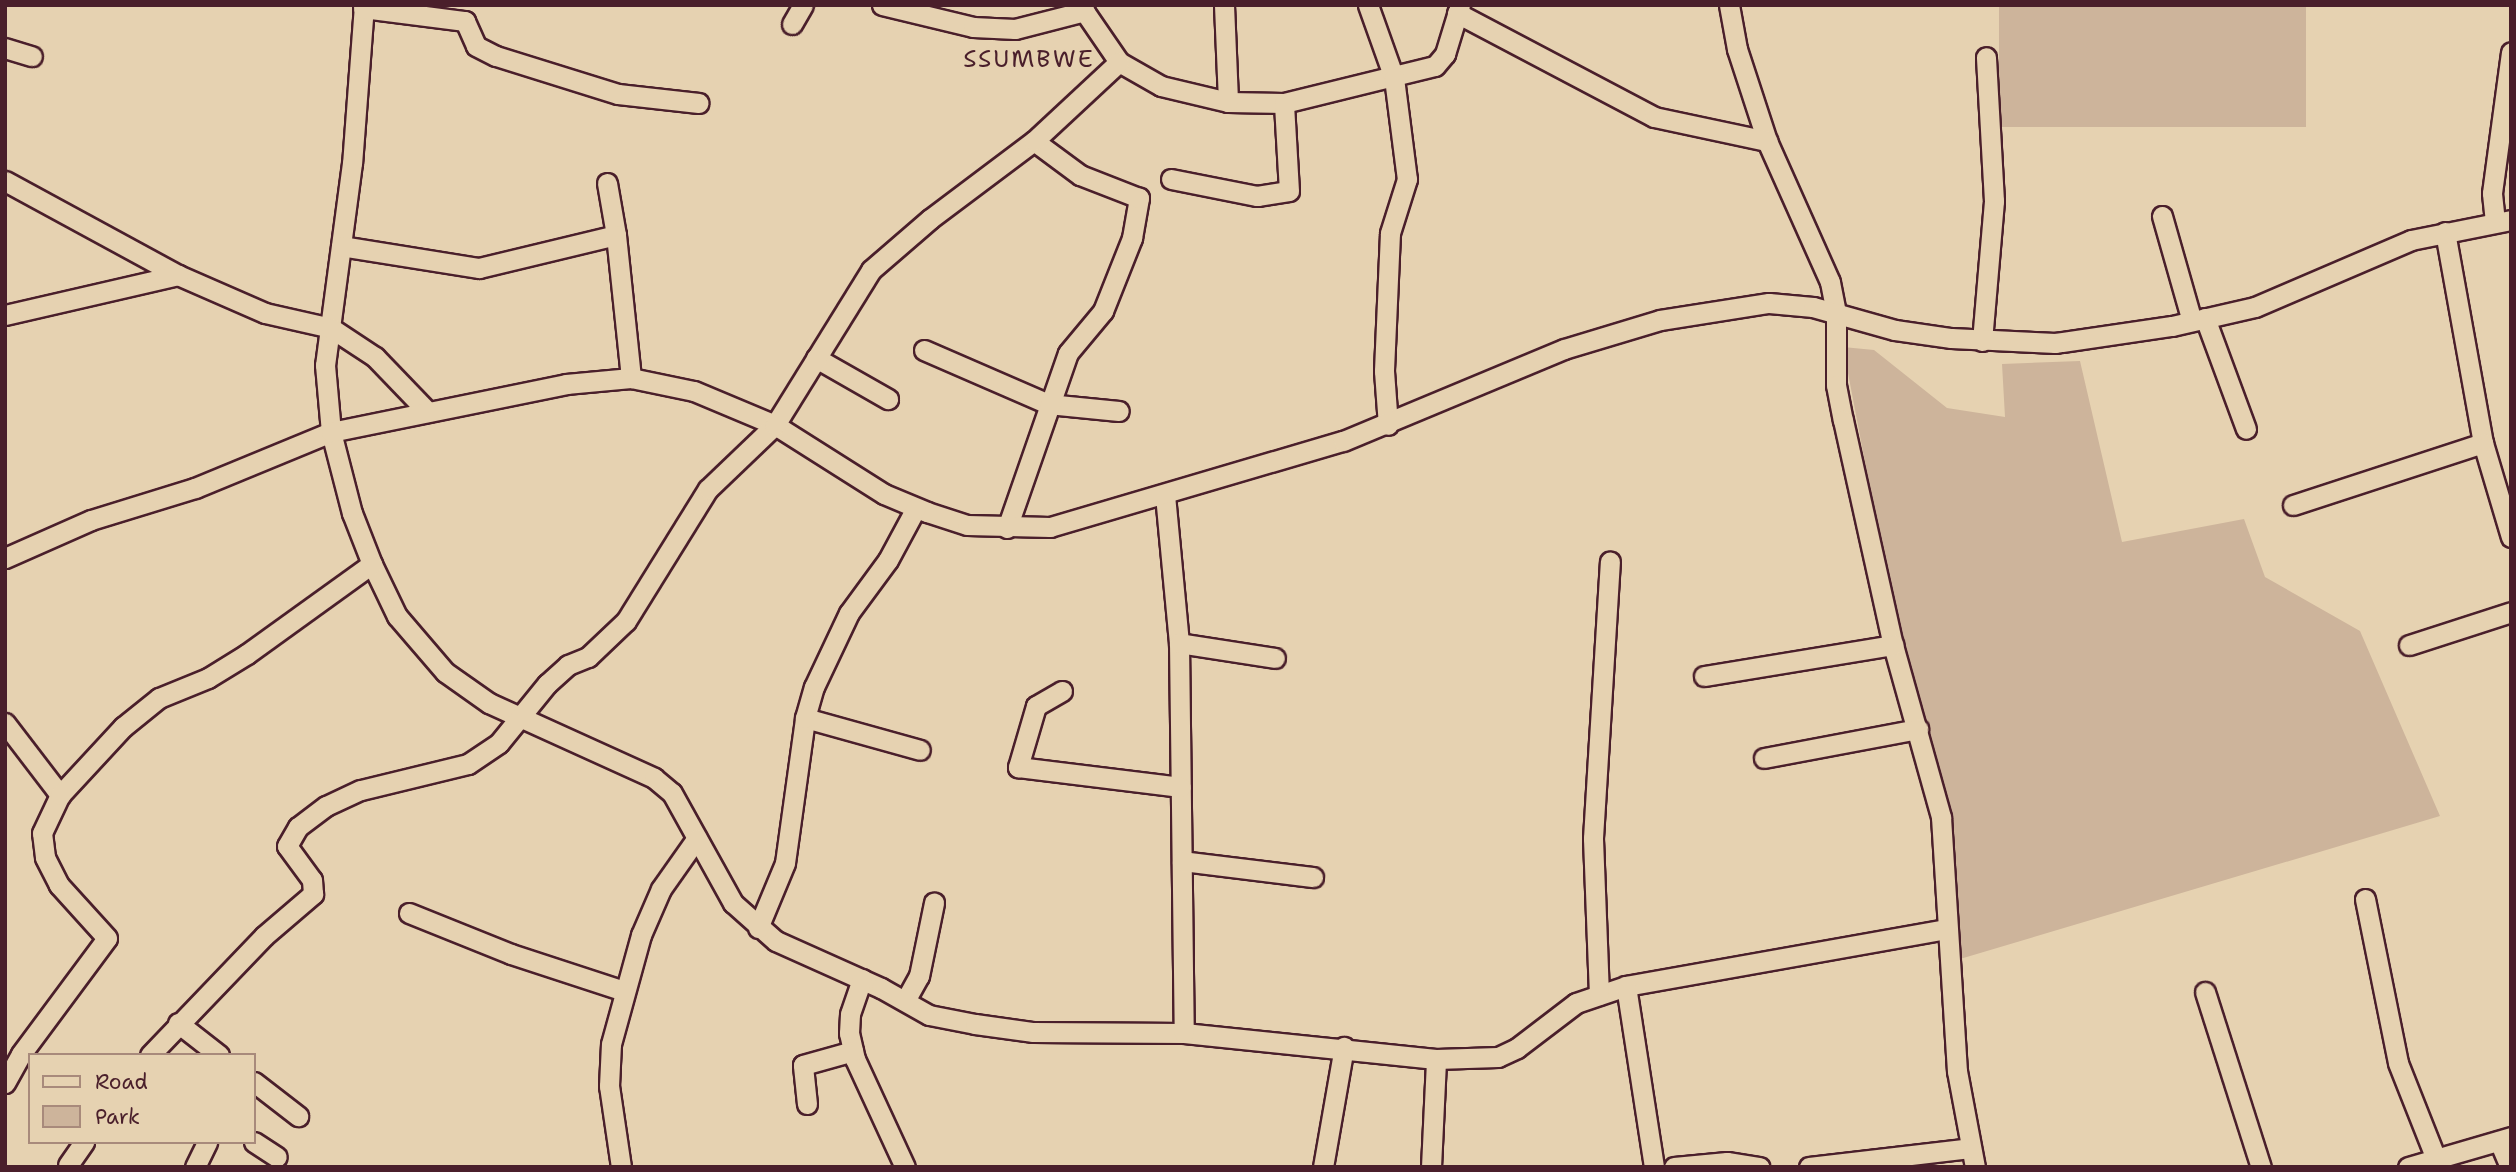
<!DOCTYPE html>
<html>
<head>
<meta charset="utf-8">
<style>
	body { margin:0 }
	#map { position:relative; width:2516px; height:1172px; overflow:hidden; background:#e6d2b1; font-family:"Shantell Sans",sans-serif }
	div>[style] { position:absolute }
	.green>* { inset:0; background:#cdb49b; transform-origin:0 0 }
	.roads { filter:drop-shadow(2px 0 #4a1f2b) drop-shadow(-2px 0 #4a1f2b) drop-shadow(0 2px #4a1f2b) drop-shadow(0 -2px #4a1f2b) }
	.street>* { height:19px; margin:-9.5px; padding:0 9.5px; transform-origin:9.5px; border-radius:9.5px; background:#e6d2b1 }
	span { translate:-50% -50%; white-space:nowrap; text-align:center; line-height:1.15; -webkit-text-stroke:5px #e6d2b1; paint-order:stroke }
	.quarter-label { font-size:24px; color:#4a1f2b; letter-spacing:2px }
	.frame { position:absolute; inset:0; border:7px solid #4a1f2b; pointer-events:none }
	.legend { position:absolute; left:28px; top:1053px; width:228px; height:91px; box-sizing:border-box; background:#e6d2b1; border:2px solid #a88a7b; margin:0; padding:9px 12px; list-style:none; font-size:21px; color:#4a1f2b }
	.legend li { display:flex; align-items:center; gap:14px; height:35px }
	.legend b { width:35px; border:2px solid #a88a7b }
</style>
</head>
<body>
<div id="map">
	<div class="green">
		<i style="left:1999px;top:5px;width:307px;height:122px"></i>
		<i style="clip-path:polygon(1843px 347px,1874px 350px,1947px 408px,2005px 417px,2002px 364px,2080px 361px,2122px 542px,2244px 519px,2265px 577px,2360px 631px,2440px 816px,1960px 959px)"></i>
	</div>
	<div class="roads">
		<div class="street">
			<i style="left:364px;top:5px;width:158px;rotate:94.3deg"></i>
			<i style="left:352px;top:163px;width:204px;rotate:97.6deg"></i>
			<i style="left:325px;top:365px;width:67px;rotate:84.9deg"></i>
			<i style="left:331px;top:432px;width:84px;rotate:75.5deg"></i>
			<i style="left:352px;top:513px;width:55px;rotate:68.6deg"></i>
			<i style="left:372px;top:564px;width:58px;rotate:64.3deg"></i>
			<i style="left:397px;top:616px;width:74px;rotate:49.4deg"></i>
			<i style="left:445px;top:672px;width:54px;rotate:35.2deg"></i>
			<i style="left:489px;top:703px;width:181px;rotate:24.4deg"></i>
			<i style="left:654px;top:778px;width:23px;rotate:40deg"></i>
			<i style="left:672px;top:793px;width:126px;rotate:61deg"></i>
			<i style="left:733px;top:903px;width:57px;rotate:41.5deg"></i>
			<i style="left:776px;top:941px;width:115px;rotate:24.1deg"></i>
			<i style="left:881px;top:988px;width:55px;rotate:29.4deg"></i>
			<i style="left:929px;top:1015px;width:47px;rotate:11.1deg"></i>
			<i style="left:975px;top:1024px;width:59px;rotate:7.9deg"></i>
			<i style="left:1033px;top:1032px;width:151px;rotate:0.4deg"></i>
			<i style="left:1184px;top:1033px;width:253px;rotate:5.9deg"></i>
			<i style="left:1436px;top:1059px;width:62px;rotate:-1.8deg"></i>
			<i style="left:1498px;top:1057px;width:21px;rotate:-25deg"></i>
			<i style="left:1517px;top:1048px;width:74px;rotate:-37.3deg"></i>
			<i style="left:1576px;top:1003px;width:53px;rotate:-18.8deg"></i>
			<i style="left:1626px;top:986px;width:325px;rotate:-10.1deg"></i>
			<i style="left:882px;top:5px;width:94px;rotate:13.6deg"></i>
			<i style="left:973px;top:27px;width:42px;rotate:2.7deg"></i>
			<i style="left:1015px;top:29px;width:72px;rotate:-14.4deg"></i>
			<i style="left:1080px;top:5px;width:69px;rotate:55.6deg"></i>
			<i style="left:1119px;top:62px;width:48px;rotate:29.7deg"></i>
			<i style="left:1161px;top:86px;width:69px;rotate:13.4deg"></i>
			<i style="left:1228px;top:102px;width:56px;rotate:1deg"></i>
			<i style="left:1284px;top:103px;width:155px;rotate:-13.8deg"></i>
			<i style="left:1435px;top:66px;width:16px;rotate:-50deg"></i>
			<i style="left:1445px;top:54px;width:51px;rotate:-73deg"></i>
			<i style="left:1224px;top:5px;width:97px;rotate:87.6deg"></i>
			<i style="left:1368px;top:5px;width:77px;rotate:70.4deg"></i>
			<i style="left:1394px;top:78px;width:102px;rotate:82.7deg"></i>
			<i style="left:1407px;top:179px;width:57px;rotate:107.5deg"></i>
			<i style="left:1390px;top:233px;width:138px;rotate:92.5deg"></i>
			<i style="left:1384px;top:371px;width:54px;rotate:85.8deg"></i>
			<i style="left:1729px;top:5px;width:45px;rotate:79.7deg"></i>
			<i style="left:1737px;top:49px;width:97px;rotate:71.9deg"></i>
			<i style="left:1767px;top:141px;width:154px;rotate:65.9deg"></i>
			<i style="left:1830px;top:282px;width:32px;rotate:79deg"></i>
			<i style="left:1836px;top:313px;width:72px;rotate:90deg"></i>
			<i style="left:1836px;top:385px;width:36px;rotate:79deg"></i>
			<i style="left:1843px;top:420px;width:230px;rotate:77.5deg"></i>
			<i style="left:1893px;top:645px;width:179px;rotate:74.4deg"></i>
			<i style="left:1941px;top:817px;width:255px;rotate:86.4deg"></i>
			<i style="left:1957px;top:1071px;width:98px;rotate:79.4deg"></i>
			<i style="left:363px;top:8px;width:103px;rotate:7.3deg"></i>
			<i style="left:465px;top:21px;width:27px;rotate:66deg"></i>
			<i style="left:476px;top:46px;width:22px;rotate:27deg"></i>
			<i style="left:496px;top:56px;width:128px;rotate:17.3deg"></i>
			<i style="left:618px;top:94px;width:81px;rotate:6.4deg"></i>
			<i style="left:1457px;top:13px;width:223px;rotate:27.8deg"></i>
			<i style="left:1654px;top:117px;width:116px;rotate:12deg"></i>
			<i style="left:792px;top:24px;width:22px;rotate:-60deg"></i>
			<i style="left:5px;top:48px;width:28px;rotate:17deg"></i>
			<i style="left:1171px;top:179px;width:88px;rotate:11.2deg"></i>
			<i style="left:1257px;top:196px;width:32px;rotate:-9deg"></i>
			<i style="left:1289px;top:191px;width:88px;rotate:-93.3deg"></i>
			<i style="left:5px;top:181px;width:197px;rotate:28.5deg"></i>
			<i style="left:178px;top:275px;width:95px;rotate:23.6deg"></i>
			<i style="left:265px;top:313px;width:68px;rotate:12.8deg"></i>
			<i style="left:331px;top:328px;width:53px;rotate:33.4deg"></i>
			<i style="left:375px;top:357px;width:76px;rotate:46.1deg"></i>
			<i style="left:607px;top:183px;width:53px;rotate:80.2deg"></i>
			<i style="left:616px;top:235px;width:144px;rotate:84deg"></i>
			<i style="left:2162px;top:216px;width:109px;rotate:74.1deg"></i>
			<i style="left:2495px;top:222px;width:29px;rotate:-96deg"></i>
			<i style="left:2492px;top:193px;width:142px;rotate:-82.3deg"></i>
			<i style="left:2445px;top:232px;width:214px;rotate:79.8deg"></i>
			<i style="left:2483px;top:443px;width:98px;rotate:73.4deg"></i>
			<i style="left:341px;top:246px;width:140px;rotate:9.1deg"></i>
			<i style="left:479px;top:268px;width:141px;rotate:-13.5deg"></i>
			<i style="left:5px;top:315px;width:178px;rotate:-13deg"></i>
			<i style="left:2205px;top:318px;width:118px;rotate:69.7deg"></i>
			<i style="left:1982px;top:341px;width:141px;rotate:-85.1deg"></i>
			<i style="left:1994px;top:201px;width:144px;rotate:-93.2deg"></i>
			<i style="left:924px;top:350px;width:135px;rotate:23.5deg"></i>
			<i style="left:1048px;top:404px;width:71px;rotate:5.6deg"></i>
			<i style="left:816px;top:358px;width:83px;rotate:29.7deg"></i>
			<i style="left:1165px;top:495px;width:149px;rotate:84.6deg"></i>
			<i style="left:1179px;top:643px;width:390px;rotate:89.3deg"></i>
			<i style="left:2293px;top:505px;width:200px;rotate:-18.1deg"></i>
			<i style="left:1007px;top:528px;width:185px;rotate:-70.8deg"></i>
			<i style="left:1068px;top:353px;width:55px;rotate:-50.2deg"></i>
			<i style="left:1103px;top:311px;width:79px;rotate:-68.3deg"></i>
			<i style="left:1132px;top:238px;width:41px;rotate:-80.1deg"></i>
			<i style="left:1139px;top:198px;width:63px;rotate:-158.7deg"></i>
			<i style="left:1080px;top:175px;width:57px;rotate:-143.5deg"></i>
			<i style="left:5px;top:558px;width:94px;rotate:-23.8deg"></i>
			<i style="left:91px;top:520px;width:109px;rotate:-17.1deg"></i>
			<i style="left:195px;top:488px;width:147px;rotate:-22.4deg"></i>
			<i style="left:331px;top:432px;width:240px;rotate:-11.5deg"></i>
			<i style="left:566px;top:384px;width:65px;rotate:-5.3deg"></i>
			<i style="left:631px;top:378px;width:64px;rotate:11.7deg"></i>
			<i style="left:694px;top:391px;width:88px;rotate:22.8deg"></i>
			<i style="left:775px;top:425px;width:129px;rotate:32.3deg"></i>
			<i style="left:884px;top:494px;width:47px;rotate:22.7deg"></i>
			<i style="left:927px;top:512px;width:42px;rotate:18deg"></i>
			<i style="left:967px;top:525px;width:83px;rotate:1.4deg"></i>
			<i style="left:1050px;top:527px;width:305px;rotate:-16.4deg"></i>
			<i style="left:1343px;top:441px;width:239px;rotate:-22.6deg"></i>
			<i style="left:1564px;top:349px;width:100px;rotate:-16.8deg"></i>
			<i style="left:1660px;top:320px;width:110px;rotate:-8.9deg"></i>
			<i style="left:1769px;top:303px;width:44px;rotate:5.2deg"></i>
			<i style="left:1813px;top:307px;width:85px;rotate:15.7deg"></i>
			<i style="left:1895px;top:330px;width:57px;rotate:8.1deg"></i>
			<i style="left:1951px;top:338px;width:104px;rotate:2.8deg"></i>
			<i style="left:2055px;top:343px;width:118px;rotate:-8.3deg"></i>
			<i style="left:2172px;top:326px;width:85px;rotate:-12.9deg"></i>
			<i style="left:2255px;top:307px;width:170px;rotate:-23.2deg"></i>
			<i style="left:2411px;top:240px;width:102px;rotate:-11.3deg"></i>
			<i style="left:1179px;top:643px;width:97px;rotate:8.9deg"></i>
			<i style="left:2409px;top:645px;width:107px;rotate:-17.9deg"></i>
			<i style="left:1704px;top:676px;width:192px;rotate:-9.3deg"></i>
			<i style="left:1062px;top:691px;width:30px;rotate:150deg"></i>
			<i style="left:1036px;top:706px;width:64px;rotate:106.4deg"></i>
			<i style="left:1018px;top:767px;width:164px;rotate:7deg"></i>
			<i style="left:805px;top:718px;width:119px;rotate:15.5deg"></i>
			<i style="left:5px;top:723px;width:91px;rotate:52.6deg"></i>
			<i style="left:1764px;top:758px;width:157px;rotate:-10.7deg"></i>
			<i style="left:1182px;top:861px;width:132px;rotate:7deg"></i>
			<i style="left:2365px;top:899px;width:167px;rotate:78.6deg"></i>
			<i style="left:2398px;top:1063px;width:103px;rotate:68.4deg"></i>
			<i style="left:409px;top:913px;width:110px;rotate:21.9deg"></i>
			<i style="left:511px;top:954px;width:119px;rotate:18.1deg"></i>
			<i style="left:758px;top:928px;width:70px;rotate:-67.4deg"></i>
			<i style="left:785px;top:863px;width:146px;rotate:-82.1deg"></i>
			<i style="left:805px;top:718px;width:32px;rotate:-74deg"></i>
			<i style="left:814px;top:687px;width:82px;rotate:-64.7deg"></i>
			<i style="left:849px;top:613px;width:66px;rotate:-53.7deg"></i>
			<i style="left:888px;top:560px;width:59px;rotate:-61.7deg"></i>
			<i style="left:862px;top:979px;width:37px;rotate:109deg"></i>
			<i style="left:850px;top:1014px;width:19px;rotate:93deg"></i>
			<i style="left:849px;top:1033px;width:27px;rotate:77deg"></i>
			<i style="left:855px;top:1059px;width:119px;rotate:65.2deg"></i>
			<i style="left:1626px;top:986px;width:183px;rotate:81.2deg"></i>
			<i style="left:2205px;top:992px;width:184px;rotate:72.3deg"></i>
			<i style="left:1599px;top:995px;width:157px;rotate:-92.2deg"></i>
			<i style="left:1593px;top:838px;width:277px;rotate:-86.5deg"></i>
			<i style="left:905px;top:1001px;width:29px;rotate:-61deg"></i>
			<i style="left:919px;top:976px;width:75px;rotate:-78.4deg"></i>
			<i style="left:178px;top:1023px;width:52px;rotate:38deg"></i>
			<i style="left:150px;top:1055px;width:165px;rotate:-46.2deg"></i>
			<i style="left:264px;top:936px;width:65px;rotate:-40.6deg"></i>
			<i style="left:313px;top:894px;width:14px;rotate:-94deg"></i>
			<i style="left:312px;top:880px;width:42px;rotate:-126.3deg"></i>
			<i style="left:287px;top:846px;width:22px;rotate:-60deg"></i>
			<i style="left:298px;top:827px;width:35px;rotate:-37deg"></i>
			<i style="left:326px;top:806px;width:38px;rotate:-25deg"></i>
			<i style="left:361px;top:790px;width:110px;rotate:-13.7deg"></i>
			<i style="left:468px;top:764px;width:37px;rotate:-34deg"></i>
			<i style="left:499px;top:743px;width:76px;rotate:-50.9deg"></i>
			<i style="left:547px;top:684px;width:28px;rotate:-42deg"></i>
			<i style="left:568px;top:665px;width:22px;rotate:-22deg"></i>
			<i style="left:588px;top:657px;width:52px;rotate:-43.5deg"></i>
			<i style="left:626px;top:621px;width:155px;rotate:-58.2deg"></i>
			<i style="left:708px;top:489px;width:93px;rotate:-43.7deg"></i>
			<i style="left:775px;top:425px;width:182px;rotate:-58.2deg"></i>
			<i style="left:871px;top:270px;width:78px;rotate:-40.8deg"></i>
			<i style="left:930px;top:219px;width:130px;rotate:-36.9deg"></i>
			<i style="left:1034px;top:141px;width:116px;rotate:-42.9deg"></i>
			<i style="left:254px;top:1082px;width:56px;rotate:37.7deg"></i>
			<i style="left:5px;top:1083px;width:33px;rotate:-61deg"></i>
			<i style="left:21px;top:1054px;width:144px;rotate:-53.4deg"></i>
			<i style="left:107px;top:938px;width:72px;rotate:-132.2deg"></i>
			<i style="left:59px;top:885px;width:31px;rotate:-117deg"></i>
			<i style="left:45px;top:857px;width:24px;rotate:-97deg"></i>
			<i style="left:42px;top:833px;width:42px;rotate:-64.7deg"></i>
			<i style="left:60px;top:795px;width:93px;rotate:-47.2deg"></i>
			<i style="left:123px;top:727px;width:46px;rotate:-38.9deg"></i>
			<i style="left:159px;top:698px;width:53px;rotate:-22.2deg"></i>
			<i style="left:208px;top:678px;width:46px;rotate:-31.6deg"></i>
			<i style="left:247px;top:654px;width:154px;rotate:-35.8deg"></i>
			<i style="left:807px;top:1104px;width:39px;rotate:-96deg"></i>
			<i style="left:803px;top:1065px;width:52px;rotate:-15.6deg"></i>
			<i style="left:2499px;top:1141px;width:28px;rotate:67deg"></i>
			<i style="left:254px;top:1142px;width:27px;rotate:33deg"></i>
			<i style="left:68px;top:1165px;width:28px;rotate:-55deg"></i>
			<i style="left:195px;top:1167px;width:28px;rotate:-64deg"></i>
			<i style="left:621px;top:1167px;width:82px;rotate:-98.4deg"></i>
			<i style="left:609px;top:1086px;width:42px;rotate:-87.3deg"></i>
			<i style="left:611px;top:1044px;width:113px;rotate:-74.6deg"></i>
			<i style="left:641px;top:935px;width:50px;rotate:-66.5deg"></i>
			<i style="left:661px;top:889px;width:62px;rotate:-54.8deg"></i>
			<i style="left:1323px;top:1167px;width:122px;rotate:-80.1deg"></i>
			<i style="left:1431px;top:1167px;width:108px;rotate:-87.3deg"></i>
			<i style="left:1674px;top:1167px;width:53px;rotate:-5.4deg"></i>
			<i style="left:1727px;top:1162px;width:33px;rotate:9deg"></i>
			<i style="left:1809px;top:1167px;width:162px;rotate:-6.7deg"></i>
			<i style="left:2408px;top:1167px;width:107px;rotate:-16.2deg"></i>
		</div>
	</div>
	<div class="quarter-label">
		<span style="left:1029px;top:60px">SSUMBWE</span>
	</div>
	<div class="frame"></div>
	<ul class="legend">
	<li><b style="height:9px;background:#e6d2b1"></b>Road</li>
	<li><b style="height:19px;background:#cdb49b"></b>Park</li>
	</ul>
</div>
</body>
</html>
